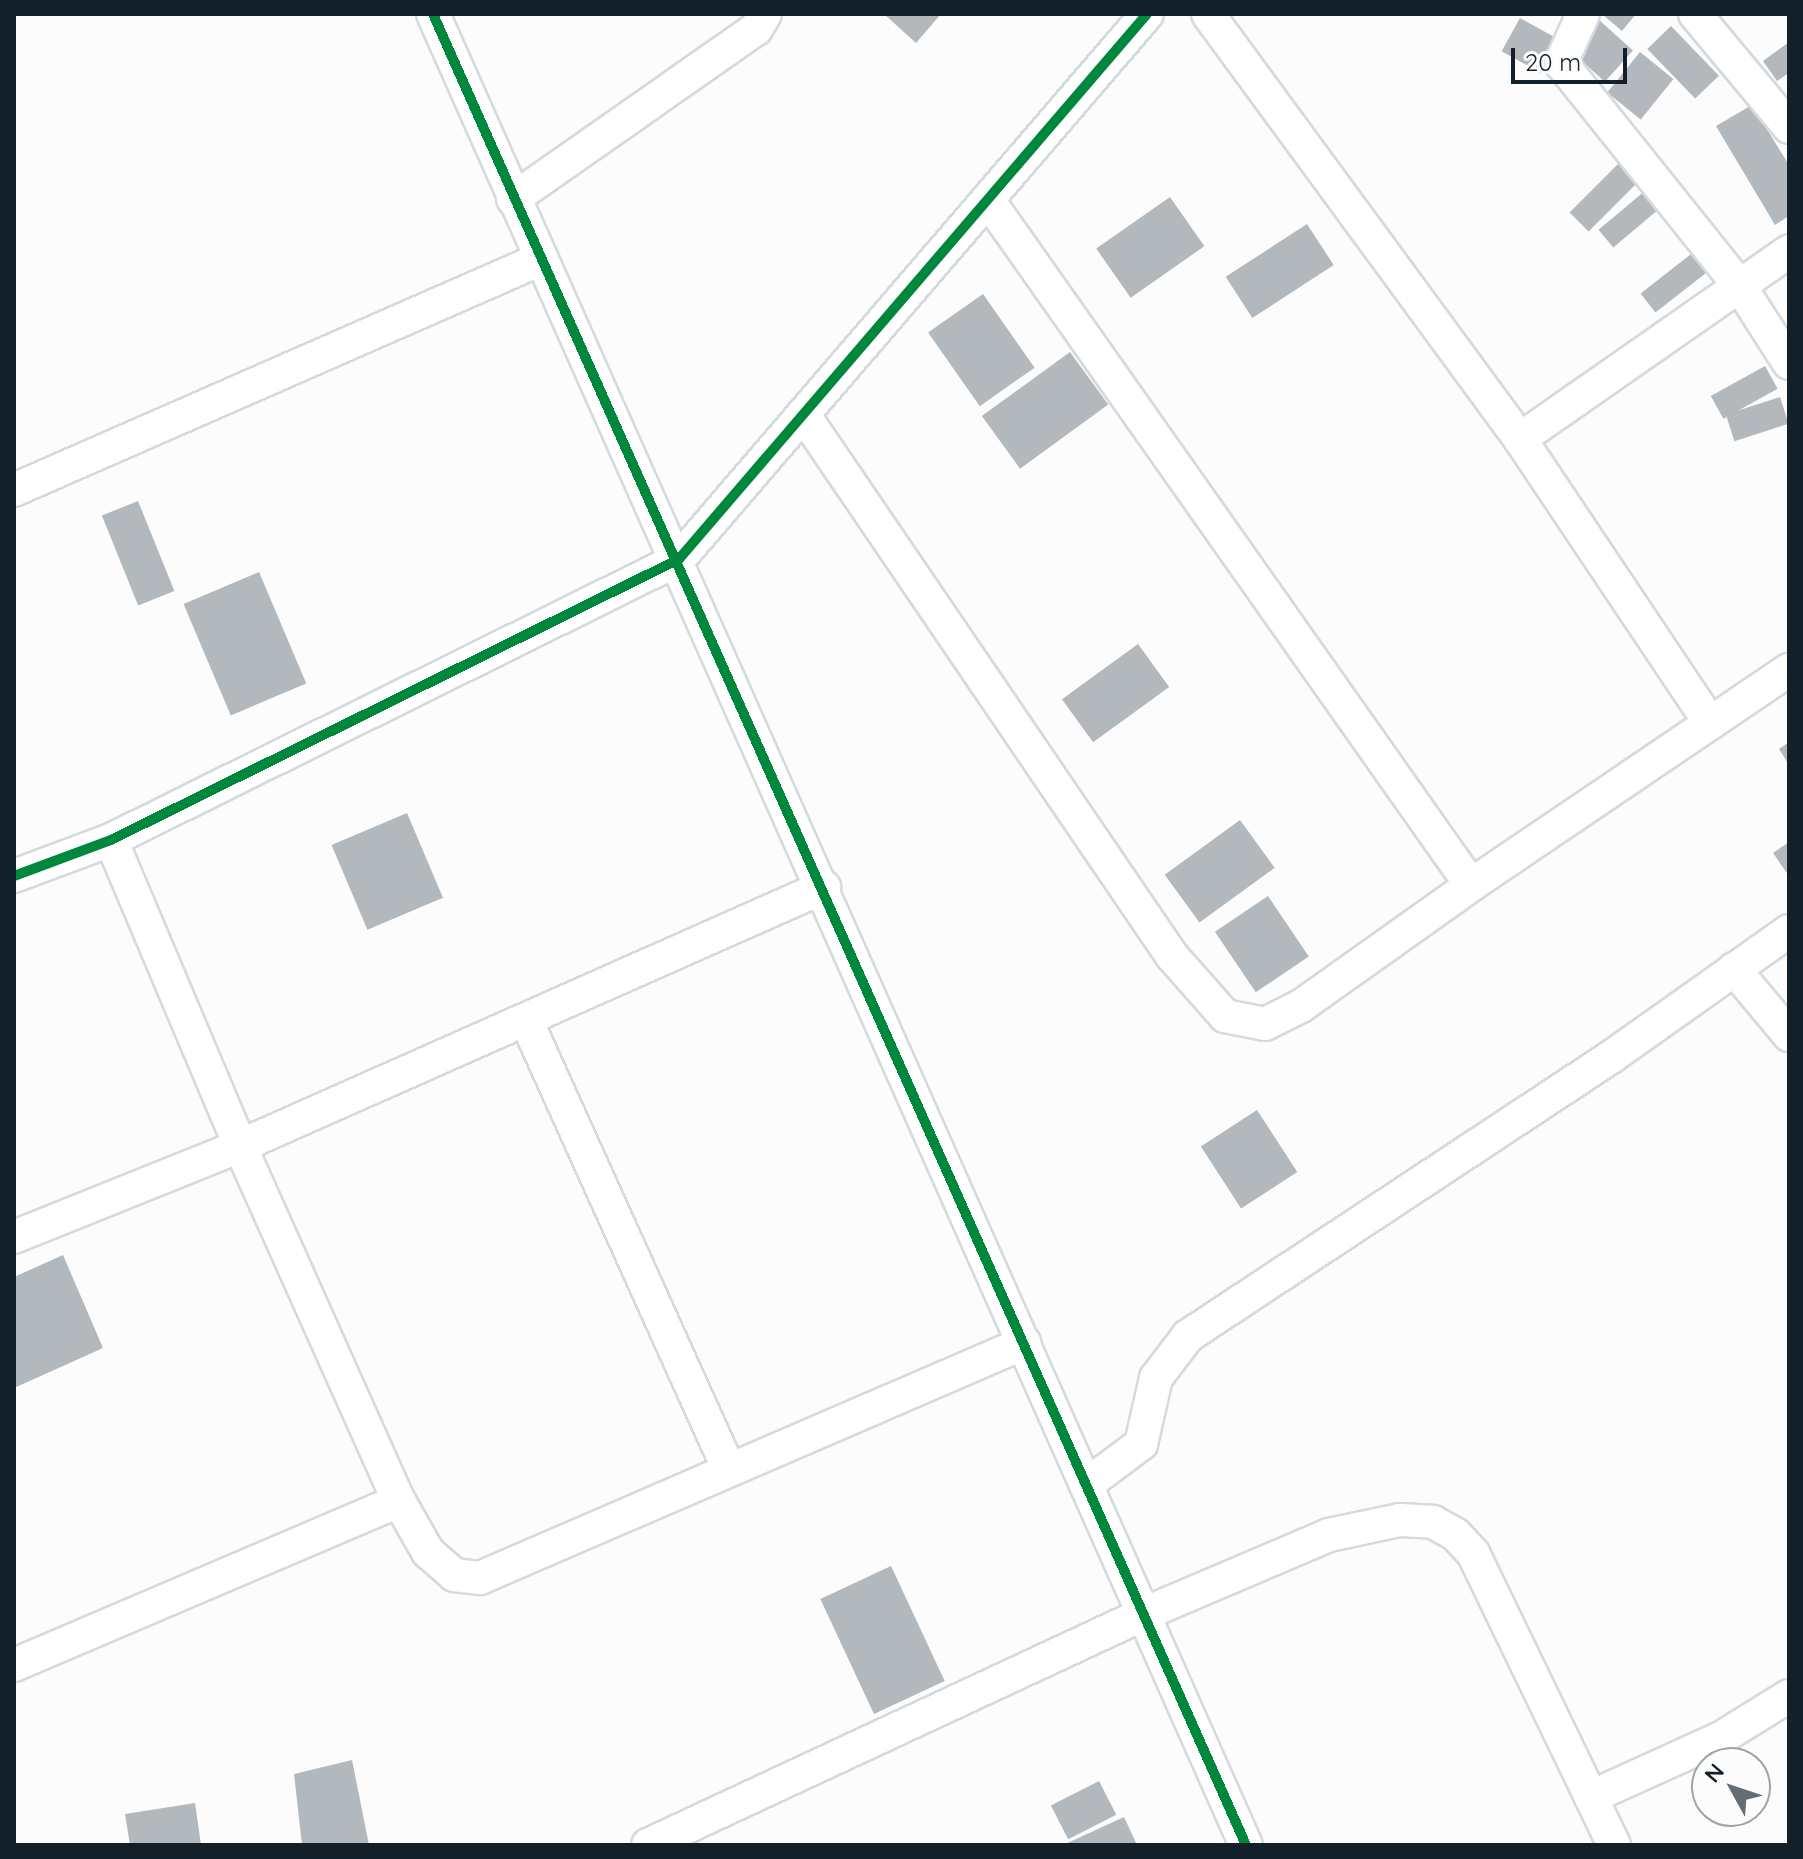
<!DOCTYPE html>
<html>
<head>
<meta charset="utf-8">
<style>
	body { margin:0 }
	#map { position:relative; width:1803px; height:1859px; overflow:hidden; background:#fcfcfc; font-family:Quicksand,sans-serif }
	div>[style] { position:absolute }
	.building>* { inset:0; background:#b2b8bc; transform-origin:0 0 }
	.roads { filter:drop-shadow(2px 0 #d4dadf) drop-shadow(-2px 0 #d4dadf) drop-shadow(0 2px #d4dadf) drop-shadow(0 -2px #d4dadf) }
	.minor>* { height:32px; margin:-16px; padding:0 16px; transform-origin:16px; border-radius:16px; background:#fff }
	.cycleway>* { height:10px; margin:-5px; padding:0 5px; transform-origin:5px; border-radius:5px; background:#00873e }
	span { translate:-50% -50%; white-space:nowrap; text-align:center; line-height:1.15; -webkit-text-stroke:7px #fcfcfc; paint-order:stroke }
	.frame { position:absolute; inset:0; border:16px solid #142029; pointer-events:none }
	.north { position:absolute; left:1691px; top:1747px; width:80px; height:80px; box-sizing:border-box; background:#fcfcfc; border:2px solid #9fa4a8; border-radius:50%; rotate:310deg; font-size:22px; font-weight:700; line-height:32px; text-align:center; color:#142029 }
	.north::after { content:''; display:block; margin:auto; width:28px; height:36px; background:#656d73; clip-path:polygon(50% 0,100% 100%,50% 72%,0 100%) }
	.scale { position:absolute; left:1511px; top:48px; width:116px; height:36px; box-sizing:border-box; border:4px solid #142029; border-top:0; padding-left:10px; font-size:24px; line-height:28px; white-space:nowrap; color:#142029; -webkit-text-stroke:6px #fcfcfc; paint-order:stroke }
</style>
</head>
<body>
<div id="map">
	<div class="building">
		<i style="clip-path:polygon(884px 14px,941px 14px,916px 43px)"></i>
		<i style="clip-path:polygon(1602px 14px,1636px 14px,1622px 31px)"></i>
		<i style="left:1520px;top:18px;width:46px;height:38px;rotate:29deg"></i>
		<i style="left:1598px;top:19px;width:47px;height:42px;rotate:42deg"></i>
		<i style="left:1671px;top:26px;width:69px;height:33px;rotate:46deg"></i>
		<i style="clip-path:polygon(1789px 42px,1789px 73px,1777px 81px,1763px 61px)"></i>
		<i style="left:1640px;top:52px;width:43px;height:52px;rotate:39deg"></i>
		<i style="clip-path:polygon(1752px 105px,1789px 165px,1789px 216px,1775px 225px,1716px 126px)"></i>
		<i style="left:1619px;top:163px;width:27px;height:70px;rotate:45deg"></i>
		<i style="left:1646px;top:190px;width:23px;height:62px;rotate:50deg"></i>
		<i style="left:1170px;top:197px;width:60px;height:90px;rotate:55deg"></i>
		<i style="left:1307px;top:224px;width:49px;height:97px;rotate:57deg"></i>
		<i style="left:1695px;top:251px;width:24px;height:69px;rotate:52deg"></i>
		<i style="left:983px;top:294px;width:90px;height:67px;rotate:55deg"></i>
		<i style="left:1070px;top:352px;width:65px;height:109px;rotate:54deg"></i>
		<i style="left:1765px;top:366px;width:26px;height:62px;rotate:61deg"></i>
		<i style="left:1780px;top:397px;width:28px;height:57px;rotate:72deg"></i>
		<i style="left:138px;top:501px;width:97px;height:39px;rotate:68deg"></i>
		<i style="left:259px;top:572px;width:121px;height:82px;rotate:67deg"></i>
		<i style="left:1138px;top:644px;width:53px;height:94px;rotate:54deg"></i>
		<i style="clip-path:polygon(1789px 742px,1789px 765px,1779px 749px)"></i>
		<i style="left:407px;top:813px;width:92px;height:82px;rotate:67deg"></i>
		<i style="left:1240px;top:820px;width:59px;height:93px;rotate:54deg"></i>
		<i style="clip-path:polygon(1789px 842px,1789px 876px,1773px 853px)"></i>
		<i style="left:1268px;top:896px;width:73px;height:64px;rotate:56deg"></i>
		<i style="left:1257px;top:1110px;width:74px;height:67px;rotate:57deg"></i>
		<i style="clip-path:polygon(63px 1255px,103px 1348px,14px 1388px,14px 1277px)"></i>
		<i style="left:891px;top:1566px;width:127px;height:78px;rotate:65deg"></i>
		<i style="clip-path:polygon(352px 1760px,369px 1845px,302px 1845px,294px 1774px)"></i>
		<i style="left:1099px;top:1781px;width:38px;height:54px;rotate:63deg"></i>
		<i style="clip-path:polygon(195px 1803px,201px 1845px,130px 1845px,125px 1814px)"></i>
		<i style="clip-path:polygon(1124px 1817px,1137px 1845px,1063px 1845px)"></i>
	</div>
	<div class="roads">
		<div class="minor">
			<i style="left:433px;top:14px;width:2003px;rotate:66.06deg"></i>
			<i style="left:1208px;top:14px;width:527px;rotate:53.72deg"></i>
			<i style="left:1520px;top:439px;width:342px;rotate:56.2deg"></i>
			<i style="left:1583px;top:14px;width:54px;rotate:114.2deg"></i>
			<i style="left:1561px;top:63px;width:288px;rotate:51.3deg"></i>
			<i style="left:1741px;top:288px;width:89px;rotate:57.4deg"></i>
			<i style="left:1695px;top:14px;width:147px;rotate:50.2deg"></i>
			<i style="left:513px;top:199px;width:297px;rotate:-35deg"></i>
			<i style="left:756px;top:29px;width:17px;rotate:-59deg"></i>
			<i style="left:988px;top:200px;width:838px;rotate:54.81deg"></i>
			<i style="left:1471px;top:885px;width:384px;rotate:-34.1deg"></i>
			<i style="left:803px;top:414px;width:656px;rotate:55.75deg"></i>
			<i style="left:1172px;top:956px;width:80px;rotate:48.5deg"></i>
			<i style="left:1225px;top:1016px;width:41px;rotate:11.3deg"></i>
			<i style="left:1265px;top:1024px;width:40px;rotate:-26.6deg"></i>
			<i style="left:1301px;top:1006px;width:209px;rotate:-35.4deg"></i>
			<i style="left:1520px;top:439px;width:328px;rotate:-34.9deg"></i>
			<i style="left:14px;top:490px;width:575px;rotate:-23.67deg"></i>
			<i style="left:111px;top:840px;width:332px;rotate:67.1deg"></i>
			<i style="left:240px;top:1146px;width:389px;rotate:65.9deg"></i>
			<i style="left:399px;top:1501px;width:59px;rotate:60.4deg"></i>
			<i style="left:428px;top:1552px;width:35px;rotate:41deg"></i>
			<i style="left:454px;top:1575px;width:26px;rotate:7deg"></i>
			<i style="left:480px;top:1578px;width:593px;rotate:-23.36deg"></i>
			<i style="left:14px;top:876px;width:103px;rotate:-20.4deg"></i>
			<i style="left:111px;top:840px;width:634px;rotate:-26.32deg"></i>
			<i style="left:679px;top:559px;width:718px;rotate:-49.35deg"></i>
			<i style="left:1734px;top:969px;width:86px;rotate:50.2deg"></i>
			<i style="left:526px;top:1020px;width:491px;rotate:65.7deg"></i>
			<i style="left:14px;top:1237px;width:244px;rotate:-21.9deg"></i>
			<i style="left:240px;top:1146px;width:639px;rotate:-23.92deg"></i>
			<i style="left:1086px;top:1485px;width:69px;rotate:-36.7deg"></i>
			<i style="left:1141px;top:1444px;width:68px;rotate:-77.2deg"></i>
			<i style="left:1156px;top:1378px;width:53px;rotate:-52.7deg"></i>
			<i style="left:1188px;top:1336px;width:507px;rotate:-33.41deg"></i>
			<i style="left:1611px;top:1057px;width:218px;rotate:-35.3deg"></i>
			<i style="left:14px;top:1665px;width:418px;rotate:-23.1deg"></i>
			<i style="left:1591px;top:1797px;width:53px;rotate:64.4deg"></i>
			<i style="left:648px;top:1845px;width:549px;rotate:-24.98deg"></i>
			<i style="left:1146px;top:1613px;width:199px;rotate:-23.1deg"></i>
			<i style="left:1329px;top:1535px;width:73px;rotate:-11.9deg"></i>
			<i style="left:1400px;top:1520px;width:33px;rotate:3deg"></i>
			<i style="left:1433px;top:1522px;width:26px;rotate:29deg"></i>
			<i style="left:1456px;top:1535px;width:25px;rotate:47deg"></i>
			<i style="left:1473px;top:1553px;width:271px;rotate:64.2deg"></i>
			<i style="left:1591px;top:1797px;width:143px;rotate:-24.4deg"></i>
			<i style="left:1721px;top:1738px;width:80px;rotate:-31.7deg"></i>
		</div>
	</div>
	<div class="cycleway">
		<i style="left:433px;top:14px;width:2003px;rotate:66.06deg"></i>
		<i style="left:14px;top:876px;width:103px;rotate:-20.4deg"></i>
		<i style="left:111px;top:840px;width:634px;rotate:-26.32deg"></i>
		<i style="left:679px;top:559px;width:718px;rotate:-49.35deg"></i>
	</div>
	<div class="frame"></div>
	<div class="north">N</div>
	<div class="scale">20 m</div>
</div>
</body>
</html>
